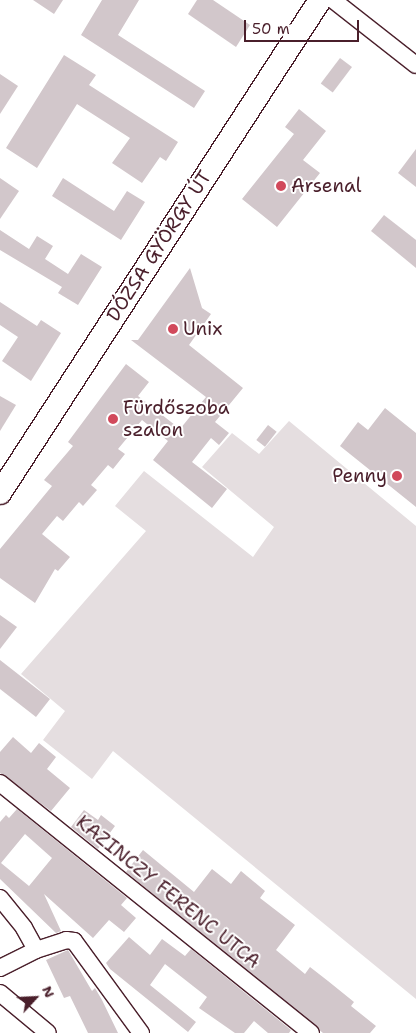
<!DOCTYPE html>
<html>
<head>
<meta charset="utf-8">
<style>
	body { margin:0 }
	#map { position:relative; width:416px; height:1033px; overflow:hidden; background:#fff; font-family:"Shantell Sans",sans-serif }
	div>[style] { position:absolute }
	.green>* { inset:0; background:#e5dee0 }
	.building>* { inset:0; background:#d2c7cb; transform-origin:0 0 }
	.roads { filter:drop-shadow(1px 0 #4a1f2b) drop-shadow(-1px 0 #4a1f2b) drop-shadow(0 1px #4a1f2b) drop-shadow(0 -1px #4a1f2b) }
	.minor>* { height:16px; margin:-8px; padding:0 8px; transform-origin:8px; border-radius:8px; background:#fff }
	.secondary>* { height:22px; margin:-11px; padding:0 11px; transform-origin:11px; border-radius:11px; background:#fff }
	.dots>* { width:14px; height:14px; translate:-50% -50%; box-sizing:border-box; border:2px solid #fff; border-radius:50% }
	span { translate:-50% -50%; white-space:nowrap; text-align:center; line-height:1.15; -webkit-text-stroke:4px #fff; paint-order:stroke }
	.poi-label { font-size:19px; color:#4a1f2b }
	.left { translate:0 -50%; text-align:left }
	.right { translate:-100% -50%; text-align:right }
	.street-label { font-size:19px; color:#4a1f2b }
	.north { position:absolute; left:10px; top:973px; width:50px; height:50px; -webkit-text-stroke:4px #fff; paint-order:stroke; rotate:65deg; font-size:14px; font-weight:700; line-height:20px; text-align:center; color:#4a1f2b }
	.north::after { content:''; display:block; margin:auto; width:18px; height:22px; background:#4a1f2b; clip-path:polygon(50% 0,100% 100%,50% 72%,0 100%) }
	.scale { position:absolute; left:244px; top:20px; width:115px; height:22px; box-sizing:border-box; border:2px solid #4a1f2b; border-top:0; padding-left:6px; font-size:15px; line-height:18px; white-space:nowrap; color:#4a1f2b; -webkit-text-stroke:4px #fff; paint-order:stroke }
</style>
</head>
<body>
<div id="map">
	<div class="green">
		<i style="clip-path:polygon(289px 421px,416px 526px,416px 999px,113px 751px,92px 779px,43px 740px,65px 711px,21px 674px,146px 531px,115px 506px,144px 471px,253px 557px,274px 527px,202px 467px,232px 433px,259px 454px)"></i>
	</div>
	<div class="building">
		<i style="clip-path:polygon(33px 0,63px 0,54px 14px)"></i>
		<i style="clip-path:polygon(102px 0,139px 0,118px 35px,205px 91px,194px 108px,81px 35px)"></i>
		<i style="clip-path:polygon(197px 0,213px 0,250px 25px,236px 47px,188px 14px)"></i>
		<i style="clip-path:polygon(64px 55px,96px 75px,89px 85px,178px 142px,166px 161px,160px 157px,142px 183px,112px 163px,130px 138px,77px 104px,37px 168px,6px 148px)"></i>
		<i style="left:340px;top:58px;width:15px;height:32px;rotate:37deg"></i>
		<i style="clip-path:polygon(0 74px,18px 86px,0 114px)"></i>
		<i style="clip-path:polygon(299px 109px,326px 131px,303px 160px,320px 173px,277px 227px,242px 199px,294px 134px,285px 127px)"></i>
		<i style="clip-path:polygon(416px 149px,416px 187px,398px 173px)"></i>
		<i style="clip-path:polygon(0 178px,19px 191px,0 219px)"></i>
		<i style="clip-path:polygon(63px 178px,114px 211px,127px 191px,145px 202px,121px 240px,52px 196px)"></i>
		<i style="clip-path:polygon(384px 215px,416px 240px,416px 268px,371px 231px)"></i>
		<i style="clip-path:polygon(0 230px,29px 249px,37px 236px,53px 246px,45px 259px,68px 274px,81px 254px,102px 267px,78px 305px,58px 293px,62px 287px,0 250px)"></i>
		<i style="clip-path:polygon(190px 268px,202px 308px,211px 314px,189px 345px,243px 388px,215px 422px,229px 433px,219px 445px,211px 438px,192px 462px,227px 489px,212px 508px,153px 460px,168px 441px,142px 420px,118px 449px,125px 454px,113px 469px,108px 465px,91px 485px,97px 490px,83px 506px,79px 502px,63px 521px,57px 516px,42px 534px,70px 557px,58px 571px,55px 569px,35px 603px,0 578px,0 549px,52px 486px,44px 480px,73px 446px,68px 442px,126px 364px,149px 382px,138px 396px,180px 429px,206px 397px,131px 340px,138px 340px)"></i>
		<i style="clip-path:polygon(0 302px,37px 326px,41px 320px,61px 333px,31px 381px,2px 361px,18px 337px,0 325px)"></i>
		<i style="clip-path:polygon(0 396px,16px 405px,0 431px)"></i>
		<i style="clip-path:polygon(385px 408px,416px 433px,416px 507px,340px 446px,358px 422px,368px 430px)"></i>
		<i style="left:268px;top:425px;width:11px;height:19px;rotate:38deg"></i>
		<i style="clip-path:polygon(0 615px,17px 627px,0 649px)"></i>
		<i style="clip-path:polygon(0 660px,50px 699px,36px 717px,0 689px)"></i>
		<i style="clip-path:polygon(13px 737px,31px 753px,39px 743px,56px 757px,47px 769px,70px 788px,51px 811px,0 773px,0 752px)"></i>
		<i style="clip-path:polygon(evenodd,17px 809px,127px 898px,121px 905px,136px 918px,124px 932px,109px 920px,93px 938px,44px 894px,61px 931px,56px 933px,0 879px,0 822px,6px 815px,9px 818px,17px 809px,25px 834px,52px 858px,29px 886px,1px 863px,25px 834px)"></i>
		<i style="clip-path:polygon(84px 810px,98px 820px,101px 815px,115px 826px,98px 849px,71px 827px)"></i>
		<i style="clip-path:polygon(143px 850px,194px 892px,212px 869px,231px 884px,241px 871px,265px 891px,260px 898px,295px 925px,276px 950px,305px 974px,310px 967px,328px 981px,354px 1002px,351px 1006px,376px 1026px,370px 1033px,323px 1033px,126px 872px)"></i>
		<i style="clip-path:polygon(129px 937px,150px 955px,162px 939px,185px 956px,191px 949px,291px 1030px,289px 1033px,268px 1033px,254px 1021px,244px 1033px,235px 1033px,199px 1008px,207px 997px,165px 964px,150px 985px,196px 1022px,188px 1032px,110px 969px,106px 963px)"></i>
		<i style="clip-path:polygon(68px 950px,92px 991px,95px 988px,102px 1000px,118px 1033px,88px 1033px,70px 996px,64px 998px,46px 960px)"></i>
	</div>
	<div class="roads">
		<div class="minor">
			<i style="left:333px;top:0;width:105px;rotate:38.1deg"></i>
			<i style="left:0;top:783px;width:399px;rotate:38.8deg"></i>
			<i style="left:0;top:898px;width:38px;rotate:51deg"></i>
			<i style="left:24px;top:928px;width:25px;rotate:61deg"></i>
			<i style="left:0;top:968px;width:40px;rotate:-26.6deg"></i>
			<i style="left:36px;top:950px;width:32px;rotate:-18deg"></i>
			<i style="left:66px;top:940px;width:8px;rotate:7deg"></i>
			<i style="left:74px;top:941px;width:114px;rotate:53.9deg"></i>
			<i style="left:0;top:993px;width:62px;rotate:39.8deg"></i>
		</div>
		<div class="secondary">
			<i style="left:0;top:493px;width:588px;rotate:-57.01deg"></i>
		</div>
	</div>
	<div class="dots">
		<i style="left:281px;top:186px;background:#d1495b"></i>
		<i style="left:173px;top:329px;background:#d1495b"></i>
		<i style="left:113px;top:419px;background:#d1495b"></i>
		<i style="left:397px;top:476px;background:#d1495b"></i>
	</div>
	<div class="poi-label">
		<span class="left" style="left:291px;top:186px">Arsenal</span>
		<span class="left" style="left:183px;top:329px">Unix</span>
		<span class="left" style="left:123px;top:419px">Fürdőszoba<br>szalon</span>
		<span class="right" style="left:387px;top:476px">Penny</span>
	</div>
	<div class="street-label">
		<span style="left:159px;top:246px;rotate:-57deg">DÓZSA GYÖRGY ÚT</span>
		<span style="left:168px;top:892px;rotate:39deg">KAZINCZY FERENC UTCA</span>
	</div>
	<div class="north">N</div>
	<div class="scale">50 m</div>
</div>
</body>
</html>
